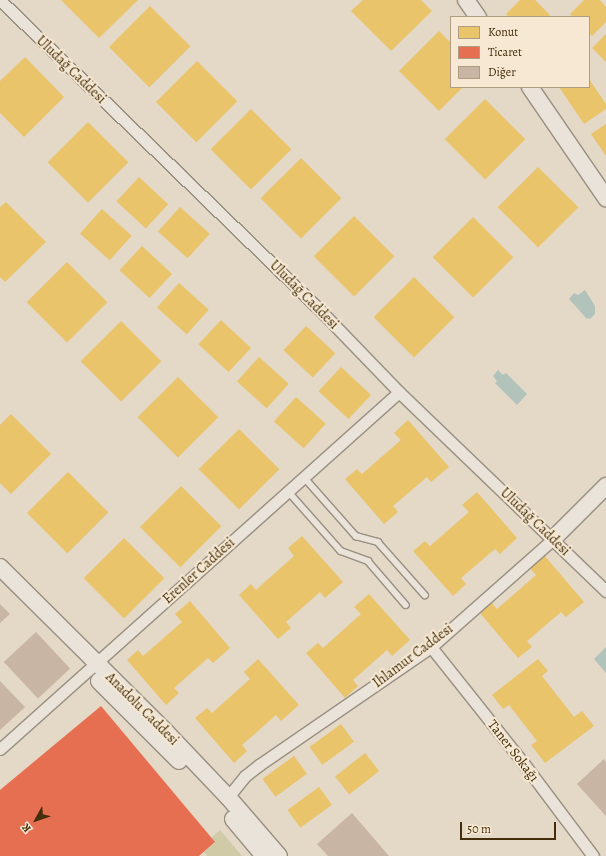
<!DOCTYPE html>
<html>
<head>
<meta charset="utf-8">
<style>
	body { margin:0 }
	#map { position:relative; width:606px; height:856px; overflow:hidden; background:#e4d8c6; font-family:Alegreya,serif }
	div>[style] { position:absolute }
	.green>* { inset:0; background:#d0caa6 }
	.water>* { inset:0; background:#b2c3bc }
	.homes>* { inset:0; background:#e9c46a; transform-origin:0 0 }
	.shops>* { inset:0; background:#e76f51 }
	.building>* { inset:0; background:#c8b5a4; transform-origin:0 0 }
	.roads { filter:drop-shadow(1px 0 #998f81) drop-shadow(-1px 0 #998f81) drop-shadow(0 1px #998f81) drop-shadow(0 -1px #998f81) }
	.lane>* { height:5.5px; margin:-2.75px; padding:0 2.75px; transform-origin:2.75px; border-radius:2.75px; background:#e9e3da }
	.street>* { height:11px; margin:-5.5px; padding:0 5.5px; transform-origin:5.5px; border-radius:5.5px; background:#e9e3da }
	.secondary>* { height:16px; margin:-8px; padding:0 8px; transform-origin:8px; border-radius:8px; background:#e9e3da }
	span { translate:-50% -50%; white-space:nowrap; text-align:center; line-height:1.15; -webkit-text-stroke:4px #f6e8d2; paint-order:stroke }
	.street-label { font-size:14px; color:#432d0a }
	.legend { position:absolute; left:450px; top:16px; width:140px; height:72px; box-sizing:border-box; background:#f6e8d2; border:1px solid #ae9d82; margin:0; padding:5px 7px; list-style:none; font-size:12px; color:#432d0a }
	.legend li { display:flex; align-items:center; gap:8px; height:20px }
	.legend b { width:20px; border:1px solid #ae9d82 }
	.north { position:absolute; left:16px; top:800px; width:40px; height:40px; -webkit-text-stroke:3px #f6e8d2; paint-order:stroke; rotate:230deg; font-size:11px; font-weight:700; line-height:16px; text-align:center; color:#432d0a }
	.north::after { content:''; display:block; margin:auto; width:14px; height:18px; background:#432d0a; clip-path:polygon(50% 0,100% 100%,50% 72%,0 100%) }
	.scale { position:absolute; left:460px; top:822px; width:96px; height:18px; box-sizing:border-box; border:2px solid #432d0a; border-top:0; padding-left:5px; font-size:12px; line-height:14px; white-space:nowrap; color:#432d0a; -webkit-text-stroke:3px #f6e8d2; paint-order:stroke }
</style>
</head>
<body>
<div id="map">
	<div class="green">
		<i style="clip-path:polygon(220px 830px,242px 856px,207px 856px,204px 852px,215px 843px,211px 838px)"></i>
	</div>
	<div class="water">
		<i style="clip-path:polygon(585px 290px,595px 306px,595px 314px,590px 319px,588px 318px,587px 319px,569px 299px,574px 293px,578px 295px)"></i>
		<i style="clip-path:polygon(498px 370px,503px 375px,506px 373px,527px 394px,517px 405px,495px 383px,497px 381px,493px 376px)"></i>
		<i style="clip-path:polygon(606px 647px,606px 673px,594px 659px)"></i>
	</div>
	<div class="homes">
		<i style="clip-path:polygon(61px 0,138px 0,99px 38px)"></i>
		<i style="clip-path:polygon(363px 0,421px 0,432px 11px,391px 51px,351px 11px)"></i>
		<i style="clip-path:polygon(520px 0,535px 0,550px 15px,548px 17px,509px 17px,506px 14px)"></i>
		<i style="clip-path:polygon(584px 0,600px 0,606px 7px,606px 22px,592px 36px,589px 33px,589px 17px,573px 17px,570px 14px)"></i>
		<i style="left:150px;top:6px;width:57px;height:58px;rotate:45deg"></i>
		<i style="clip-path:polygon(439px 31px,451px 43px,451px 87px,463px 87px,439px 111px,399px 71px)"></i>
		<i style="clip-path:polygon(606px 34px,606px 62px,592px 48px)"></i>
		<i style="clip-path:polygon(25px 57px,64px 97px,24px 137px,0 113px,0 81px)"></i>
		<i style="left:197px;top:61px;width:57px;height:58px;rotate:45deg"></i>
		<i style="clip-path:polygon(589px 79px,606px 104px,606px 109px,584px 124px,559px 87px,589px 87px)"></i>
		<i style="left:485px;top:99px;width:57px;height:57px;rotate:45deg"></i>
		<i style="left:251px;top:109px;width:57px;height:57px;rotate:45deg"></i>
		<i style="left:88px;top:122px;width:57px;height:57px;rotate:45deg"></i>
		<i style="clip-path:polygon(606px 124px,606px 156px,591px 134px)"></i>
		<i style="left:301px;top:158px;width:57px;height:57px;rotate:45deg"></i>
		<i style="left:538px;top:167px;width:57px;height:57px;rotate:45deg"></i>
		<i style="left:139px;top:177px;width:40px;height:33px;rotate:43deg"></i>
		<i style="clip-path:polygon(6px 202px,46px 242px,5px 282px,0 277px,0 207px)"></i>
		<i style="left:180px;top:207px;width:40px;height:33px;rotate:42deg"></i>
		<i style="left:102px;top:209px;width:40px;height:33px;rotate:42deg"></i>
		<i style="left:354px;top:216px;width:57px;height:57px;rotate:45deg"></i>
		<i style="left:473px;top:217px;width:57px;height:57px;rotate:45deg"></i>
		<i style="left:142px;top:246px;width:41px;height:33px;rotate:43deg"></i>
		<i style="left:67px;top:262px;width:57px;height:57px;rotate:45deg"></i>
		<i style="left:414px;top:277px;width:57px;height:57px;rotate:45deg"></i>
		<i style="left:179px;top:283px;width:40px;height:33px;rotate:42deg"></i>
		<i style="left:221px;top:320px;width:41px;height:33px;rotate:43deg"></i>
		<i style="left:121px;top:321px;width:57px;height:57px;rotate:45deg"></i>
		<i style="left:306px;top:326px;width:40px;height:33px;rotate:43deg"></i>
		<i style="left:259px;top:357px;width:40px;height:33px;rotate:42deg"></i>
		<i style="left:341px;top:367px;width:41px;height:33px;rotate:43deg"></i>
		<i style="left:178px;top:377px;width:57px;height:57px;rotate:45deg"></i>
		<i style="left:296px;top:397px;width:40px;height:33px;rotate:42deg"></i>
		<i style="clip-path:polygon(11px 414px,51px 454px,11px 494px,0 483px,0 425px)"></i>
		<i style="clip-path:polygon(408px 420px,449px 467px,431px 482px,427px 477px,393px 506px,398px 512px,384px 524px,345px 479px,357px 469px,362px 474px,401px 440px,394px 433px)"></i>
		<i style="left:239px;top:429px;width:57px;height:57px;rotate:45deg"></i>
		<i style="left:68px;top:472px;width:57px;height:58px;rotate:45deg"></i>
		<i style="left:181px;top:486px;width:57px;height:58px;rotate:45deg"></i>
		<i style="clip-path:polygon(477px 492px,517px 538px,500px 554px,495px 549px,461px 578px,466px 584px,453px 596px,413px 551px,425px 541px,430px 546px,469px 512px,462px 505px)"></i>
		<i style="clip-path:polygon(302px 536px,343px 582px,325px 598px,320px 592px,286px 622px,291px 628px,278px 639px,239px 595px,251px 584px,256px 590px,294px 556px,288px 548px)"></i>
		<i style="left:124px;top:538px;width:57px;height:57px;rotate:45deg"></i>
		<i style="clip-path:polygon(544px 555px,584px 602px,566px 617px,561px 612px,527px 641px,532px 647px,518px 658px,480px 613px,492px 603px,497px 609px,536px 575px,529px 567px)"></i>
		<i style="clip-path:polygon(369px 594px,410px 640px,392px 656px,387px 650px,353px 680px,358px 686px,345px 698px,306px 653px,318px 643px,323px 648px,361px 614px,354px 607px)"></i>
		<i style="clip-path:polygon(190px 601px,230px 648px,213px 663px,208px 658px,174px 688px,179px 693px,166px 705px,127px 660px,138px 650px,143px 656px,182px 622px,175px 614px)"></i>
		<i style="clip-path:polygon(258px 659px,299px 705px,281px 721px,276px 715px,242px 745px,247px 751px,234px 763px,195px 718px,207px 708px,212px 713px,250px 679px,244px 672px)"></i>
		<i style="clip-path:polygon(538px 659px,548px 671px,542px 676px,574px 717px,582px 711px,594px 726px,545px 763px,531px 745px,537px 741px,509px 705px,503px 709px,492px 695px)"></i>
		<i style="left:341px;top:724px;width:22px;height:39px;rotate:54deg"></i>
		<i style="left:365px;top:753px;width:23px;height:38px;rotate:52deg"></i>
		<i style="left:294px;top:756px;width:22px;height:39px;rotate:54deg"></i>
		<i style="left:319px;top:787px;width:22px;height:39px;rotate:54deg"></i>
	</div>
	<div class="shops">
		<i style="clip-path:polygon(101px 706px,215px 842px,199px 856px,0 856px,0 790px)"></i>
	</div>
	<div class="building">
		<i style="clip-path:polygon(0 604px,10px 614px,0 623px)"></i>
		<i style="left:36px;top:632px;width:50px;height:44px;rotate:47deg"></i>
		<i style="clip-path:polygon(0 681px,25px 707px,0 730px)"></i>
		<i style="clip-path:polygon(604px 759px,606px 762px,606px 816px,577px 784px)"></i>
		<i style="clip-path:polygon(352px 813px,389px 856px,328px 856px,317px 844px)"></i>
	</div>
	<div class="roads">
		<div class="lane">
			<i style="left:304px;top:477px;width:79px;rotate:48.6deg"></i>
			<i style="left:356px;top:536px;width:23px;rotate:15deg"></i>
			<i style="left:378px;top:542px;width:71px;rotate:48.4deg"></i>
			<i style="left:288px;top:491px;width:80px;rotate:48.5deg"></i>
			<i style="left:341px;top:551px;width:29px;rotate:20deg"></i>
			<i style="left:368px;top:561px;width:58px;rotate:49.2deg"></i>
		</div>
		<div class="street">
			<i style="left:0;top:0;width:438px;rotate:44.1deg"></i>
			<i style="left:315px;top:305px;width:121px;rotate:46deg"></i>
			<i style="left:399px;top:392px;width:287px;rotate:43.9deg"></i>
			<i style="left:431px;top:647px;width:149px;rotate:51.5deg"></i>
			<i style="left:524px;top:764px;width:115px;rotate:53.1deg"></i>
			<i style="left:0;top:749px;width:535px;rotate:-41.82deg"></i>
			<i style="left:228px;top:797px;width:27px;rotate:-51deg"></i>
			<i style="left:245px;top:776px;width:18px;rotate:-38deg"></i>
			<i style="left:259px;top:765px;width:209px;rotate:-34.5deg"></i>
			<i style="left:431px;top:647px;width:163px;rotate:-41.5deg"></i>
		</div>
		<div class="secondary">
			<i style="left:466px;top:0;width:21px;rotate:55deg"></i>
			<i style="left:530px;top:87px;width:135px;rotate:55.6deg"></i>
			<i style="left:553px;top:539px;width:75px;rotate:-45deg"></i>
			<i style="left:0;top:567px;width:234px;rotate:44.8deg"></i>
			<i style="left:166px;top:732px;width:90px;rotate:46.4deg"></i>
			<i style="left:228px;top:797px;width:78px;rotate:49.2deg"></i>
			<i style="left:99px;top:681px;width:113px;rotate:45deg"></i>
			<i style="left:233px;top:819px;width:48px;rotate:50deg"></i>
		</div>
	</div>
	<div class="street-label">
		<span style="left:71px;top:70px;rotate:44deg">Uludağ Caddesi</span>
		<span style="left:304px;top:295px;rotate:45deg">Uludağ Caddesi</span>
		<span style="left:535px;top:522px;rotate:44deg">Uludağ Caddesi</span>
		<span style="left:199px;top:571px;rotate:-42deg">Erenler Caddesi</span>
		<span style="left:413px;top:656px;rotate:-37deg">Ihlamur Caddesi</span>
		<span style="left:142px;top:709px;rotate:45deg">Anadolu Caddesi</span>
		<span style="left:513px;top:751px;rotate:52deg">Taner Sokağı</span>
	</div>
	<ul class="legend">
	<li><b style="height:11px;background:#e9c46a"></b>Konut</li>
	<li><b style="height:11px;background:#e76f51"></b>Ticaret</li>
	<li><b style="height:11px;background:#c8b5a4"></b>Diğer</li>
	</ul>
	<div class="north">K</div>
	<div class="scale">50 m</div>
</div>
</body>
</html>
